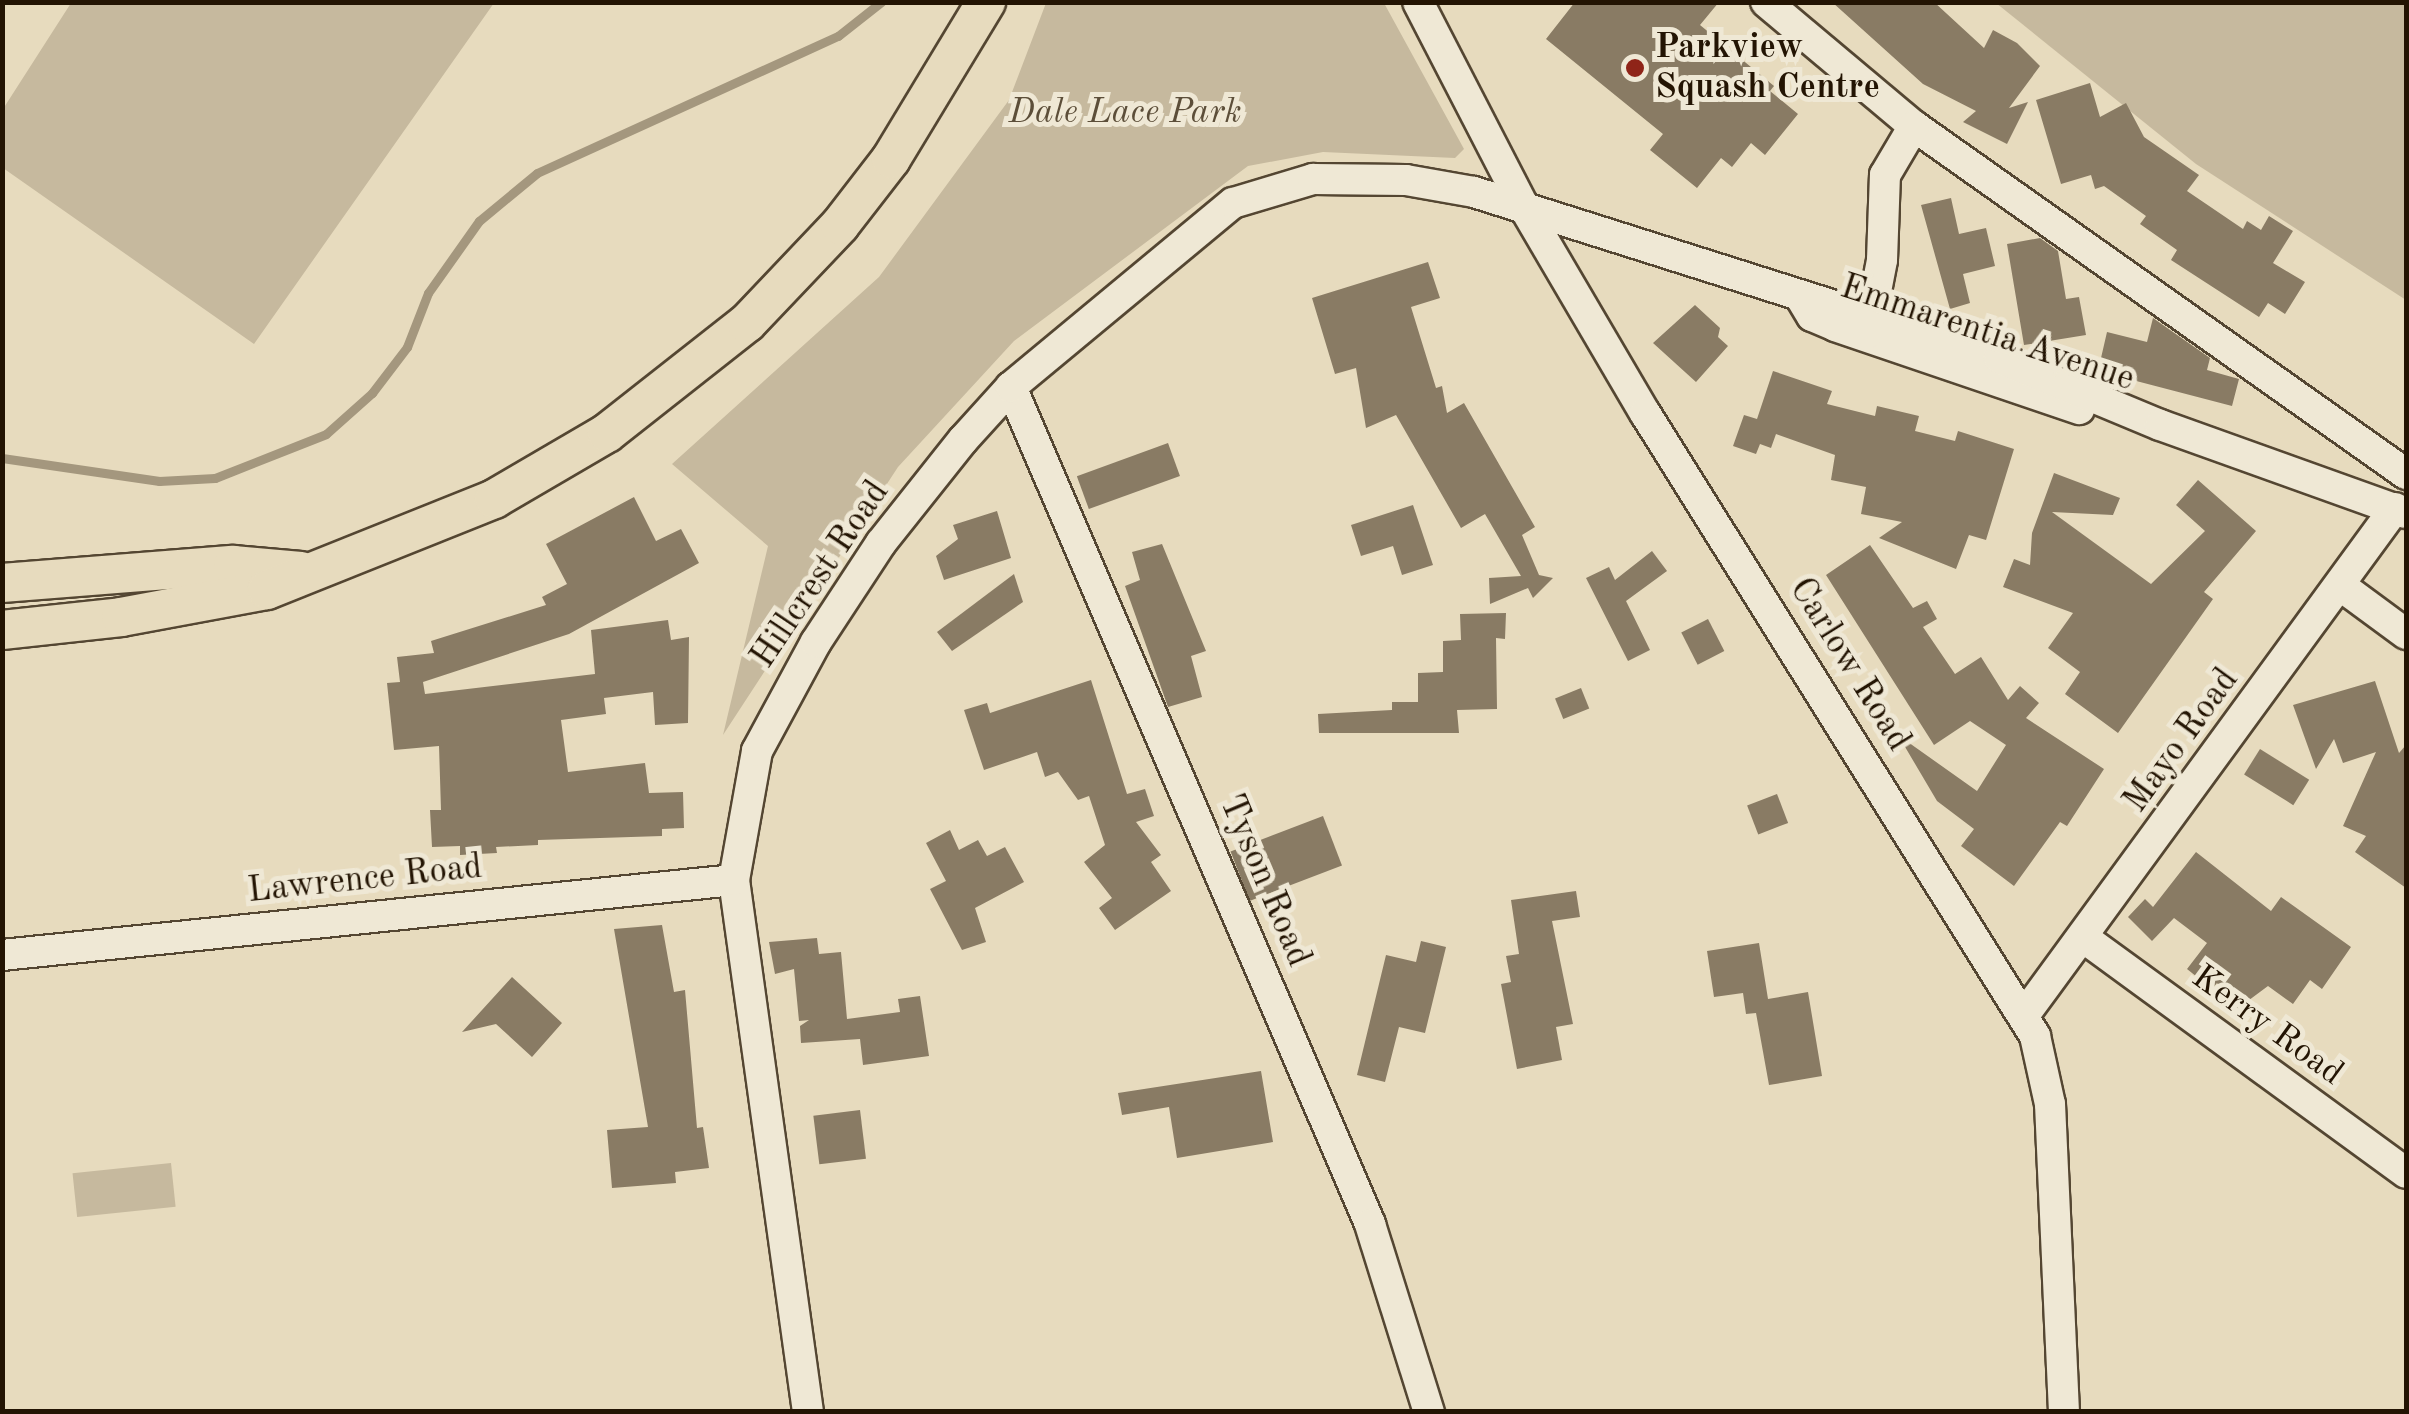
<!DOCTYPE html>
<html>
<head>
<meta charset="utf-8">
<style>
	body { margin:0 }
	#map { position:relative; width:2409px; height:1414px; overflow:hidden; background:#e7dbbe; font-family:"Old Standard TT",serif }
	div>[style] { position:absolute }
	.green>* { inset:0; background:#c6b99e; transform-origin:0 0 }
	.stream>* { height:9px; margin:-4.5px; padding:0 4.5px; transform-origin:4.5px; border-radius:4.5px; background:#a4977e }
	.building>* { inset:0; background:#897b64; transform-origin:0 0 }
	.roads { filter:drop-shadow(2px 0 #544632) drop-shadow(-2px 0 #544632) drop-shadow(0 2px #544632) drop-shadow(0 -2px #544632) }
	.minor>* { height:30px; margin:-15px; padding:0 15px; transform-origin:15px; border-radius:15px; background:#efe8d5 }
	.major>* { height:38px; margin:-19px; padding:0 19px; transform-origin:19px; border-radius:19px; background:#e7dbbe }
	.dots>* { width:28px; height:28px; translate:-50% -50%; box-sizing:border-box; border:5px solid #efe8d5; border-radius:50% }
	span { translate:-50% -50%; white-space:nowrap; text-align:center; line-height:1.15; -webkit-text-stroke:10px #efe8d5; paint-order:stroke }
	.poi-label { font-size:35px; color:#231403; font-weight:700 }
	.left { translate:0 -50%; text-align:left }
	.park-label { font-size:35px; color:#5c4e39; font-style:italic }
	.street-label { font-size:35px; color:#231403 }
	.frame { position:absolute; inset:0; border:5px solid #231403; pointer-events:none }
</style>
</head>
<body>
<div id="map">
	<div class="green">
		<i style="clip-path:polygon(71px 3px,71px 2px,494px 3px,254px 344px,3px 168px,3px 109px)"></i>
		<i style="clip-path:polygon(1046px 3px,1384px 3px,1464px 149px,1455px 158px,1323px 152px,1248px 166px,1014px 341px,898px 467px,723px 735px,768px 546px,672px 464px,879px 277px,1009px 100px)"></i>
		<i style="clip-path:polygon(1996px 3px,2406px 3px,2406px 300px,2196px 164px)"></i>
		<i style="left:171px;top:1163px;width:44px;height:99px;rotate:84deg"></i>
	</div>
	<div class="stream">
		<i style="left:2px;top:458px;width:159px;rotate:8.3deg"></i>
		<i style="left:159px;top:481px;width:56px;rotate:-3.1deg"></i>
		<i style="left:215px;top:478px;width:119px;rotate:-21.6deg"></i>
		<i style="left:326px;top:434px;width:62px;rotate:-41.7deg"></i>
		<i style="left:372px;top:393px;width:58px;rotate:-52.7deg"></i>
		<i style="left:407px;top:347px;width:58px;rotate:-68.7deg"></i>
		<i style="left:428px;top:293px;width:88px;rotate:-54.7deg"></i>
		<i style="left:479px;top:221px;width:75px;rotate:-39.6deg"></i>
		<i style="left:537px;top:173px;width:331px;rotate:-24.5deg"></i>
		<i style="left:838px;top:36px;width:55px;rotate:-38.3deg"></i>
	</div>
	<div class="building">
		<i style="clip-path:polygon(1575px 2px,1719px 2px,1700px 25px,1774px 86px,1770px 91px,1798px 114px,1765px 155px,1751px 143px,1732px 167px,1721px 158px,1697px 188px,1650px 150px,1663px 134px,1546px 39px)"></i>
		<i style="clip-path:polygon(1832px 2px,1934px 2px,1984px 48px,1993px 30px,2017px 43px,2040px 66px,2009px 108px,2028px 102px,2007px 144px,1963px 122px,1976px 111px,1923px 84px)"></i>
		<i style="clip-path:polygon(2090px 83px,2100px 117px,2126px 103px,2144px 137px,2199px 175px,2187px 191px,2243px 229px,2247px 221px,2261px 230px,2269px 216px,2293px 231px,2273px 263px,2305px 282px,2285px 314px,2268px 303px,2259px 317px,2171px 260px,2177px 250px,2140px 224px,2146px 216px,2104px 186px,2095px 189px,2091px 175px,2061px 184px,2036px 100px)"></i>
		<i style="clip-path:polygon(1951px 198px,1959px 234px,1986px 228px,1995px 266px,1963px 274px,1970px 303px,1950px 309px,1921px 205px)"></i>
		<i style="clip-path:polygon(2040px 238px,2058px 251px,2066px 299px,2079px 297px,2086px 335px,2024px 345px,2007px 244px)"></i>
		<i style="clip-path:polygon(1428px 262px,1440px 298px,1411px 307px,1436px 388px,1442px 386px,1447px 413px,1464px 403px,1535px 527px,1522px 535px,1539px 575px,1553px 578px,1533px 598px,1528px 588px,1490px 604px,1489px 578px,1521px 576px,1485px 514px,1461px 528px,1396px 415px,1366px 428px,1356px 368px,1335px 374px,1312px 298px)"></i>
		<i style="clip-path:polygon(1695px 305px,1720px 328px,1718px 337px,1728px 346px,1696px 382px,1653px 343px)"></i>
		<i style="clip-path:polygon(2153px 318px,2210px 358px,2207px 370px,2239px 379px,2232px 406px,2098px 371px,2107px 332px,2147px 342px)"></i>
		<i style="clip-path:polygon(1773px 371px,1832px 391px,1827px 404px,1875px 416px,1877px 406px,1919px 416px,1915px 431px,1955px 441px,1958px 431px,2014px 449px,1986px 540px,1969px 535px,1956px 569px,1879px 538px,1902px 522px,1861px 514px,1866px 487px,1831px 480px,1835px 455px,1776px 434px,1771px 448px,1760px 444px,1756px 454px,1733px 446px,1744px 415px,1757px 419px)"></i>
		<i style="left:1168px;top:443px;width:35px;height:97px;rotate:70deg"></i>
		<i style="clip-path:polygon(2054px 473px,2120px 498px,2113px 515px,2052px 512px,2151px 584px,2205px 531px,2176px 505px,2198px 480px,2256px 531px,2204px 592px,2213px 599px,2118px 733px,2065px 694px,2080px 672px,2048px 648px,2073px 613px,2003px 587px,2014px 559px,2030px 565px,2032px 533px)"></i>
		<i style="clip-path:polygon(634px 497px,656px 541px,681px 529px,699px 563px,569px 634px,423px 682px,425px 694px,595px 674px,591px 630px,668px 620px,671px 640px,689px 637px,688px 723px,655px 725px,653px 692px,604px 698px,606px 714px,561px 720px,568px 772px,645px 763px,649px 793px,683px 792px,684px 828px,662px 829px,662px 836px,538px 840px,538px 845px,496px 847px,497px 853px,460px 855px,460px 846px,432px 847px,430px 810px,441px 810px,439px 746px,394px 750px,387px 683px,400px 682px,397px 657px,434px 653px,431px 641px,546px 605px,542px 597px,567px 584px,546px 544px)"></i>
		<i style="clip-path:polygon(1413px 505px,1433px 565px,1402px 575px,1393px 546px,1361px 556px,1351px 525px)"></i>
		<i style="clip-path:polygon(997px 511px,1011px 558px,944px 580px,936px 556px,958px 539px,953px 525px)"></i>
		<i style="clip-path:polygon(1162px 544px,1206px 651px,1191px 656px,1202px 697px,1168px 707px,1125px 586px,1140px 580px,1132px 552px)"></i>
		<i style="clip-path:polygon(1870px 545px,1913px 608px,1927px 601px,1937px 619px,1923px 627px,1955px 674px,1981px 657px,2008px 700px,2020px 686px,2039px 703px,2026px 718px,2104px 769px,2067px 826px,2060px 822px,2014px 886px,1961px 846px,1974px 829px,1937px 801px,1898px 735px,1977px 791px,2006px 745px,1970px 721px,1934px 745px,1826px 575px)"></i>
		<i style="clip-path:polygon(1652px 551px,1667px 571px,1626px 601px,1650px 650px,1628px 661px,1586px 578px,1609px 567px,1615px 580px)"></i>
		<i style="clip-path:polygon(1014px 574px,1023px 602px,952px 651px,937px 632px)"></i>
		<i style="clip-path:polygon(1506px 613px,1505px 639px,1496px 638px,1497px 709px,1457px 710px,1459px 733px,1319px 733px,1318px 714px,1392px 710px,1392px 702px,1418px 702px,1418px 673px,1443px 672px,1443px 641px,1461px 640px,1460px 614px)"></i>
		<i style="left:1708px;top:619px;width:36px;height:30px;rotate:63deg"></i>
		<i style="clip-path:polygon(1091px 680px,1127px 794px,1145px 789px,1154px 816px,1136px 822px,1161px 855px,1151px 862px,1171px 891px,1115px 930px,1099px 908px,1112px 898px,1084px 862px,1105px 845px,1089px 796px,1078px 800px,1058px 772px,1045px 777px,1037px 752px,984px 770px,964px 710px,987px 703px,990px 713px)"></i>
		<i style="clip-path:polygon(2375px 681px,2399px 753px,2406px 745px,2406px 888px,2355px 852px,2366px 836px,2343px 826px,2376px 752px,2343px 763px,2334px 739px,2316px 769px,2293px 705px)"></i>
		<i style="left:1581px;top:688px;width:22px;height:28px;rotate:68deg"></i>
		<i style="left:2260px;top:749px;width:58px;height:30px;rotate:32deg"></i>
		<i style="left:1777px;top:794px;width:31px;height:32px;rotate:69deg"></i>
		<i style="left:1323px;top:816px;width:53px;height:99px;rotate:69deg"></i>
		<i style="clip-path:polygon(950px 830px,959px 850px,978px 840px,987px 856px,1005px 847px,1024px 882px,975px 908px,986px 942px,962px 950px,930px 889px,946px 881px,926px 843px)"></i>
		<i style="clip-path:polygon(2196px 852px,2271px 911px,2281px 897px,2351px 947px,2322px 989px,2310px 980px,2293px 1004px,2268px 986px,2237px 1009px,2217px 983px,2212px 989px,2187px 969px,2207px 943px,2174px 918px,2152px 941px,2128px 917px,2145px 899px,2153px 907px)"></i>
		<i style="clip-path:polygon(1576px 891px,1580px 917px,1552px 921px,1573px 1024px,1556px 1027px,1562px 1060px,1517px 1069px,1501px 984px,1511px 982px,1506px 956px,1519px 954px,1511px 900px)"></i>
		<i style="clip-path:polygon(662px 925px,674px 992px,685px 990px,697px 1128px,703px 1127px,709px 1168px,675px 1172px,676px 1183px,612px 1188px,607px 1130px,648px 1127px,614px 929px)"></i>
		<i style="clip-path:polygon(817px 938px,819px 954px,841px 952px,847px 1019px,900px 1012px,898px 999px,920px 996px,929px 1056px,863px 1065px,860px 1039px,801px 1043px,800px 1026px,809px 1020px,799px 1021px,794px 969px,775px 974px,769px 942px)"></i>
		<i style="clip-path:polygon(1421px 941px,1446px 947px,1425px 1033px,1399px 1027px,1385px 1082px,1357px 1075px,1386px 955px,1416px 962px)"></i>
		<i style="clip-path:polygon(1759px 943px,1768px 999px,1808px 992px,1822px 1076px,1769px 1085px,1756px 1013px,1746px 1014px,1743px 993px,1714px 997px,1707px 951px)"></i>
		<i style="clip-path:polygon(512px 977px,562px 1023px,532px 1057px,496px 1024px,462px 1032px)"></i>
		<i style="clip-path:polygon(1261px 1071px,1273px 1142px,1177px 1158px,1169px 1107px,1122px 1115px,1118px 1093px)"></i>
		<i style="left:860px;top:1110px;width:49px;height:47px;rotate:83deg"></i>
	</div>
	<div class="roads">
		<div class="minor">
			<i style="left:1418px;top:2px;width:231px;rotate:62.7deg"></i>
			<i style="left:1524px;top:207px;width:239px;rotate:59.6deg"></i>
			<i style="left:1645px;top:413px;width:735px;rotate:57.95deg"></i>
			<i style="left:2035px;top:1036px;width:70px;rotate:77.6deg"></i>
			<i style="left:2050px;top:1104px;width:308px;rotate:87.4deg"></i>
			<i style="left:1766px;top:2px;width:193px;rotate:40deg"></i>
			<i style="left:1914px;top:126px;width:603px;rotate:35.27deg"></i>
			<i style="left:1801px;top:298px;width:21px;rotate:59deg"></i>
			<i style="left:1812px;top:316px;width:25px;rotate:23deg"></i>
			<i style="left:1835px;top:326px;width:258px;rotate:18.8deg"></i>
			<i style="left:1868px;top:333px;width:74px;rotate:-79.1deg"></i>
			<i style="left:1882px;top:260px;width:85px;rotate:-88deg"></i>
			<i style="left:1885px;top:175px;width:57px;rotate:-59.4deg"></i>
			<i style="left:1011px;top:387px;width:911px;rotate:66.78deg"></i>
			<i style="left:1370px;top:1224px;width:197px;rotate:72.6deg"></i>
			<i style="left:2341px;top:586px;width:81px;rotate:36.4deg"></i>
			<i style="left:2084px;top:938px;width:399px;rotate:36.1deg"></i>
			<i style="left:2px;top:955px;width:736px;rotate:-5.85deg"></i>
			<i style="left:2025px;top:1014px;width:627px;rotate:-53.82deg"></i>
			<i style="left:808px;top:1412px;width:537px;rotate:-97.92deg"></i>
			<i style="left:734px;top:880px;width:131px;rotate:-79.9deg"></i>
			<i style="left:757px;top:751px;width:124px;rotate:-61.6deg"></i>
			<i style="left:816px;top:642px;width:118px;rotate:-56.7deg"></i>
			<i style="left:881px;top:543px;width:132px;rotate:-51.5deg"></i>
			<i style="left:963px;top:440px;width:72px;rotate:-47.8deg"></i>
			<i style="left:1011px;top:387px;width:288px;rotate:-39.7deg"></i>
			<i style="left:1233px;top:203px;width:84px;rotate:-16.7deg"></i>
			<i style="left:1313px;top:179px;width:93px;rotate:0.6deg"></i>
			<i style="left:1406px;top:180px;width:69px;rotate:10deg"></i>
			<i style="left:1474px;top:192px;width:551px;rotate:17.55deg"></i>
			<i style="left:1999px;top:358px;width:174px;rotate:22.6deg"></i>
			<i style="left:2160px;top:425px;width:261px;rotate:19.7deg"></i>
		</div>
		<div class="major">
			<i style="left:2px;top:583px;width:232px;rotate:-4.5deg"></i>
			<i style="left:233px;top:565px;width:68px;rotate:5deg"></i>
			<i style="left:2px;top:630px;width:120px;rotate:-6.2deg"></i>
			<i style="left:121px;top:617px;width:148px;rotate:-10.5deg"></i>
			<i style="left:267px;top:590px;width:245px;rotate:-21.8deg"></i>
			<i style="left:494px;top:499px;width:131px;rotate:-30.3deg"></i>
			<i style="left:607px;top:433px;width:178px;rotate:-38.2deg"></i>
			<i style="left:747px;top:323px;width:135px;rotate:-46.5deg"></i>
			<i style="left:840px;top:225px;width:83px;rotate:-52.3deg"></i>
			<i style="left:891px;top:159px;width:184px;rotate:-58.8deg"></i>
		</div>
	</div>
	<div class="dots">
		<i style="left:1635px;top:68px;background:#8f2418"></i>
	</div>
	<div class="poi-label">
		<span class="left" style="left:1655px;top:68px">Parkview<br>Squash Centre</span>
	</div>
	<div class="park-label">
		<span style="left:1125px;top:113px">Dale Lace Park</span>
	</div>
	<div class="street-label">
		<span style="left:1987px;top:334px;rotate:18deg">Emmarentia Avenue</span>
		<span style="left:821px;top:575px;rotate:-56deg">Hillcrest Road</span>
		<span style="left:1849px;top:665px;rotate:58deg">Carlow Road</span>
		<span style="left:2182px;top:741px;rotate:-54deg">Mayo Road</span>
		<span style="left:365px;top:880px;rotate:-6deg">Lawrence Road</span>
		<span style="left:1264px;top:881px;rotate:67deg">Tyson Road</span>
		<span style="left:2267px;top:1026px;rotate:36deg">Kerry Road</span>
	</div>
	<div class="frame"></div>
</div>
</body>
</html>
